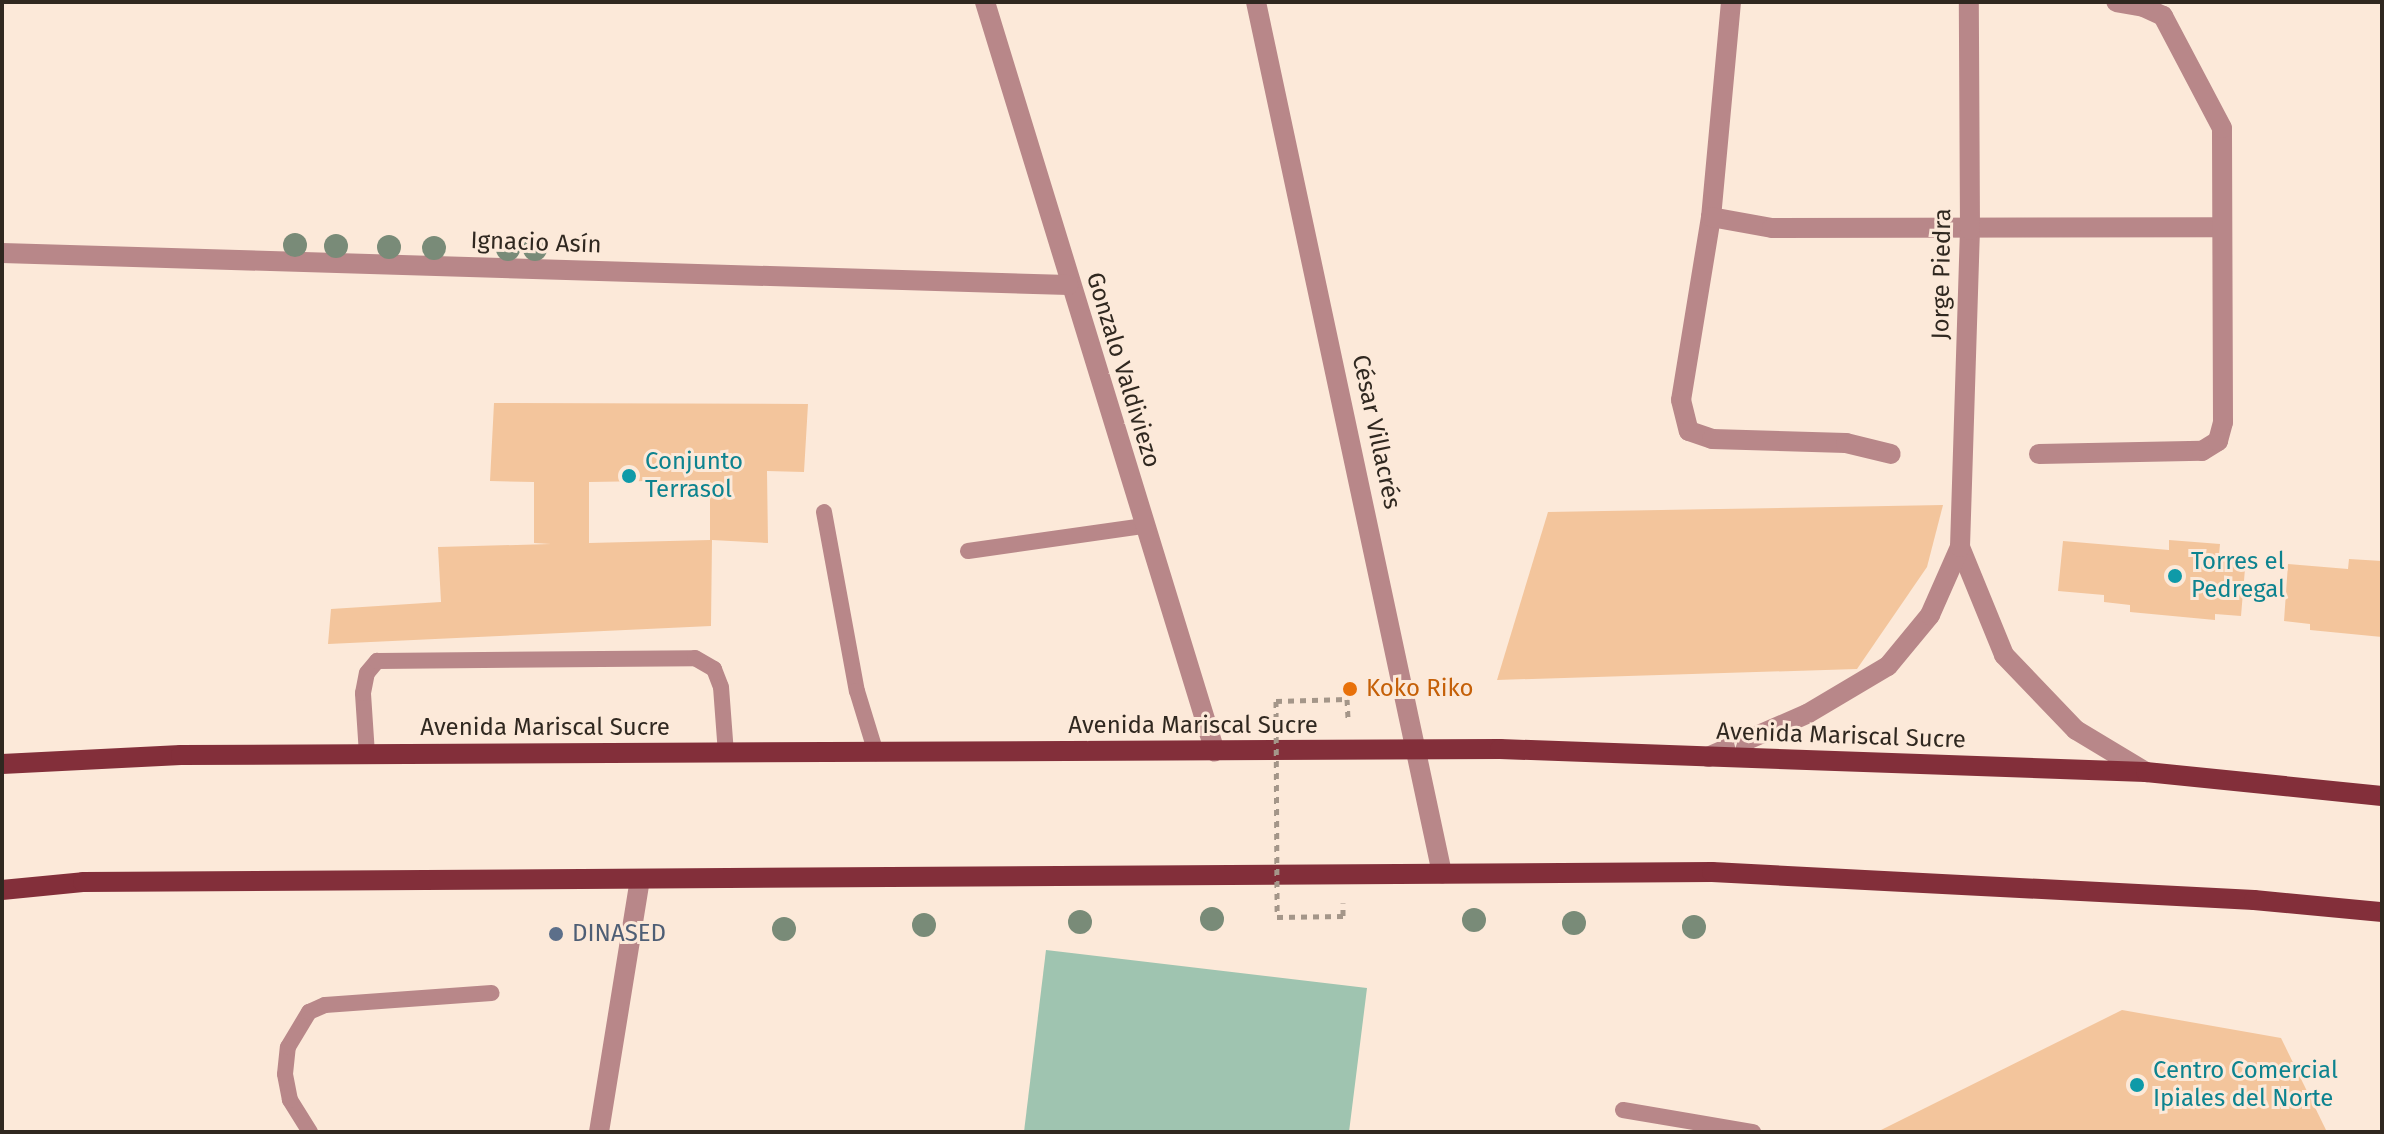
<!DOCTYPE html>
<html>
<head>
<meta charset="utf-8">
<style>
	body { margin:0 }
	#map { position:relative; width:2384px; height:1134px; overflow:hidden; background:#fce9d9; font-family:"Fira Sans",sans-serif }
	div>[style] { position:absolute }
	.green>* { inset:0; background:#9fc4b0 }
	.building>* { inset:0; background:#f3c59c }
	.path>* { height:5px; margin-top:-2.5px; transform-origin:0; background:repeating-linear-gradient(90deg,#a49689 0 6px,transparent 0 12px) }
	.service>* { height:16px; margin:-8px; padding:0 8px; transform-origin:8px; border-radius:8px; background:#b88789 }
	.minor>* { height:20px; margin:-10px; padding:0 10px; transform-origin:10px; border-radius:10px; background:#b88789 }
	.primary>* { height:20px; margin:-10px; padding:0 10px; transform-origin:10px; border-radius:10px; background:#832f3a }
	.path-bridge>* { height:5px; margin-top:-2.5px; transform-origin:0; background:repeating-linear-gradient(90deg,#a49689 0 6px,transparent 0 12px) }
	.trees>* { width:24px; height:24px; margin:-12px; border-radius:50%; background:#798b78 }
	.dots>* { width:22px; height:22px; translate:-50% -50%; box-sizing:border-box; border:4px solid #fce9d9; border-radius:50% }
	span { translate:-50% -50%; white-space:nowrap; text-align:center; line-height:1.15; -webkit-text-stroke:6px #fce9d9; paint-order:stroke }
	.street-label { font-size:24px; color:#302820 }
	.culture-label { font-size:24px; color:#0d838f }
	.left { translate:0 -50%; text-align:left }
	.food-label { font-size:24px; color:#c56008 }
	.service-label { font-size:24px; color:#4e5e75 }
	.frame { position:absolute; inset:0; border:4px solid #302820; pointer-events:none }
</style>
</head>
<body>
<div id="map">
	<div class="green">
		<i style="clip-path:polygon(1046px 950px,1367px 988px,1349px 1132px,1024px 1132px)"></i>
	</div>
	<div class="building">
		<i style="clip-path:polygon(evenodd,494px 403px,808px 404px,804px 472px,767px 471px,768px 543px,712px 540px,711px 626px,328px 644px,331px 609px,441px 602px,438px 547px,551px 544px,534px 543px,534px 482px,490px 481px,494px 403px,710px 480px,710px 540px,589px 543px,589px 482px,710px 480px)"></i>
		<i style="clip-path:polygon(1943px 505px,1927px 567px,1857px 669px,1497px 680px,1548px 512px)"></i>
		<i style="clip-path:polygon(2169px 540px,2220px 544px,2219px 555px,2246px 557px,2241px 616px,2215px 614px,2215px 620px,2130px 612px,2130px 605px,2104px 602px,2104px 595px,2058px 591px,2063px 541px,2169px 550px)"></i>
		<i style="clip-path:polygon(2349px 559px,2382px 561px,2382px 637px,2310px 630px,2310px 624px,2284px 621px,2288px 564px,2348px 569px)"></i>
		<i style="clip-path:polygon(2122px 1010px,2281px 1038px,2327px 1132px,1877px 1132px)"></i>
	</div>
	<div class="path">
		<i style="left:1276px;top:701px;width:71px;rotate:-1.6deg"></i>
		<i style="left:1347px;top:699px;width:20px;rotate:87deg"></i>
		<i style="left:1277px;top:917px;width:66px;rotate:-0.9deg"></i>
		<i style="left:1343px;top:916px;width:13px;rotate:-90deg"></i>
	</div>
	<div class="service">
		<i style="left:824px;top:512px;width:182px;rotate:79.6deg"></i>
		<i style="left:857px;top:691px;width:65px;rotate:73deg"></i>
		<i style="left:968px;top:551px;width:178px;rotate:-8.1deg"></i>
		<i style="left:367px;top:754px;width:61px;rotate:-93.8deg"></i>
		<i style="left:363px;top:693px;width:20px;rotate:-79deg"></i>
		<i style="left:367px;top:673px;width:16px;rotate:-50deg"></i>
		<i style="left:377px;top:661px;width:318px;rotate:-0.5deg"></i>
		<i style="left:695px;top:658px;width:22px;rotate:30deg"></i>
		<i style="left:714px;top:669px;width:19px;rotate:69deg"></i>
		<i style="left:721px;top:687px;width:67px;rotate:85.7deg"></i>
		<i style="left:1623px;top:1110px;width:132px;rotate:9.6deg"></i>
		<i style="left:310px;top:1132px;width:38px;rotate:-122deg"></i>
		<i style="left:290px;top:1100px;width:26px;rotate:-101deg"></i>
		<i style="left:285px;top:1074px;width:27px;rotate:-84deg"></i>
		<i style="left:288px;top:1047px;width:41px;rotate:-59deg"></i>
		<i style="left:309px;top:1012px;width:17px;rotate:-24deg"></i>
		<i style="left:325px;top:1005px;width:167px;rotate:-4.1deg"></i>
	</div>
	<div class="minor">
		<i style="left:985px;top:2px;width:784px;rotate:72.95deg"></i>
		<i style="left:1256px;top:2px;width:891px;rotate:77.95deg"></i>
		<i style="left:1731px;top:2px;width:216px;rotate:95.3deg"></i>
		<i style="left:1711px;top:217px;width:185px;rotate:99.3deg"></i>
		<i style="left:1681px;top:400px;width:32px;rotate:76deg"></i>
		<i style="left:1689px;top:431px;width:24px;rotate:19deg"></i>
		<i style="left:1712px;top:439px;width:134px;rotate:1.7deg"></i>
		<i style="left:1846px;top:443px;width:46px;rotate:13.7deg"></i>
		<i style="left:1711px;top:217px;width:62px;rotate:10.2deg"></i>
		<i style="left:1772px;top:228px;width:450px;rotate:-0.1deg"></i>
		<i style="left:2px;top:253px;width:1067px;rotate:1.72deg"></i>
		<i style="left:2039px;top:454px;width:163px;rotate:-1.1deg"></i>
		<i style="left:2202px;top:451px;width:19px;rotate:-32deg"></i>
		<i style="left:2218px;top:441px;width:20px;rotate:-75deg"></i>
		<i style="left:2223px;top:422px;width:294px;rotate:-90.2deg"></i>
		<i style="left:2222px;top:128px;width:127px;rotate:-117.8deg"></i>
		<i style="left:2163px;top:16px;width:21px;rotate:-155deg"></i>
		<i style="left:2144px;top:7px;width:28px;rotate:-170deg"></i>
		<i style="left:1960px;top:547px;width:117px;rotate:67.8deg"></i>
		<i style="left:2004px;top:655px;width:104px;rotate:46.2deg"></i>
		<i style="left:2076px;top:730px;width:82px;rotate:31deg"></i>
		<i style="left:1708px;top:757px;width:108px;rotate:-23.5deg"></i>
		<i style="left:1807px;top:714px;width:94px;rotate:-30.7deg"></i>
		<i style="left:1888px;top:666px;width:66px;rotate:-50.5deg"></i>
		<i style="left:1930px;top:615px;width:74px;rotate:-66.2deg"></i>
		<i style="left:1960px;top:547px;width:317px;rotate:-88.2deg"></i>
		<i style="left:1970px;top:230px;width:228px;rotate:-90.3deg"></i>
		<i style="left:599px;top:1132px;width:255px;rotate:-80.8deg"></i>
	</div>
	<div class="primary">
		<i style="left:2px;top:764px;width:179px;rotate:-2.9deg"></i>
		<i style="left:181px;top:755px;width:1319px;rotate:-0.26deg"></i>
		<i style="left:1500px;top:749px;width:646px;rotate:2.04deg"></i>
		<i style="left:2146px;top:772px;width:237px;rotate:5.8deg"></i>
		<i style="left:2px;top:890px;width:81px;rotate:-5.6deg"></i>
		<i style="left:83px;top:882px;width:1629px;rotate:-0.35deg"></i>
		<i style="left:1712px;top:872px;width:543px;rotate:2.96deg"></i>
		<i style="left:2254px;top:900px;width:129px;rotate:5.4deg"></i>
	</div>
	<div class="path-bridge">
		<i style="left:1276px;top:701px;width:216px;rotate:89.7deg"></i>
	</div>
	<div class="trees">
		<i style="left:295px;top:245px"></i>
		<i style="left:336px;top:246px"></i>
		<i style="left:389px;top:247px"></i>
		<i style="left:434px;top:248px"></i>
		<i style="left:508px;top:249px"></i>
		<i style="left:535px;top:249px"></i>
		<i style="left:1212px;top:919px"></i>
		<i style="left:1474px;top:920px"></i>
		<i style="left:1080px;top:922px"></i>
		<i style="left:1574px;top:923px"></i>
		<i style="left:924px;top:925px"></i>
		<i style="left:1694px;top:927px"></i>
		<i style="left:784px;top:929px"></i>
	</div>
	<div class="dots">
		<i style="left:629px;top:476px;background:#0f9aa8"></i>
		<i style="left:2175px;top:576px;background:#0f9aa8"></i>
		<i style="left:1350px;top:689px;background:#e8710a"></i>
		<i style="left:556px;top:934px;background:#5c6f8a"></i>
		<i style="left:2137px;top:1085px;background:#0f9aa8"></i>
	</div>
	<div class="street-label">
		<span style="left:536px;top:243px;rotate:2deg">Ignacio Asín</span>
		<span style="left:1942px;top:274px;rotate:-89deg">Jorge Piedra</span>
		<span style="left:1123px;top:370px;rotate:73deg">Gonzalo Valdiviezo</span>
		<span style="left:1376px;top:432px;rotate:78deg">César Villacrés</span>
		<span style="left:1193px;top:726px">Avenida Mariscal Sucre</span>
		<span style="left:545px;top:728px">Avenida Mariscal Sucre</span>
		<span style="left:1841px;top:736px;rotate:2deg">Avenida Mariscal Sucre</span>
	</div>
	<div class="culture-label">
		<span class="left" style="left:645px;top:476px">Conjunto<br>Terrasol</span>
		<span class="left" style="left:2191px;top:576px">Torres el<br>Pedregal</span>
		<span class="left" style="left:2153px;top:1085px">Centro Comercial<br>Ipiales del Norte</span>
	</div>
	<div class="food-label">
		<span class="left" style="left:1366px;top:689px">Koko Riko</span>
	</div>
	<div class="service-label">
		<span class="left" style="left:572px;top:934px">DINASED</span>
	</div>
	<div class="frame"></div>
</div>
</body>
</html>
